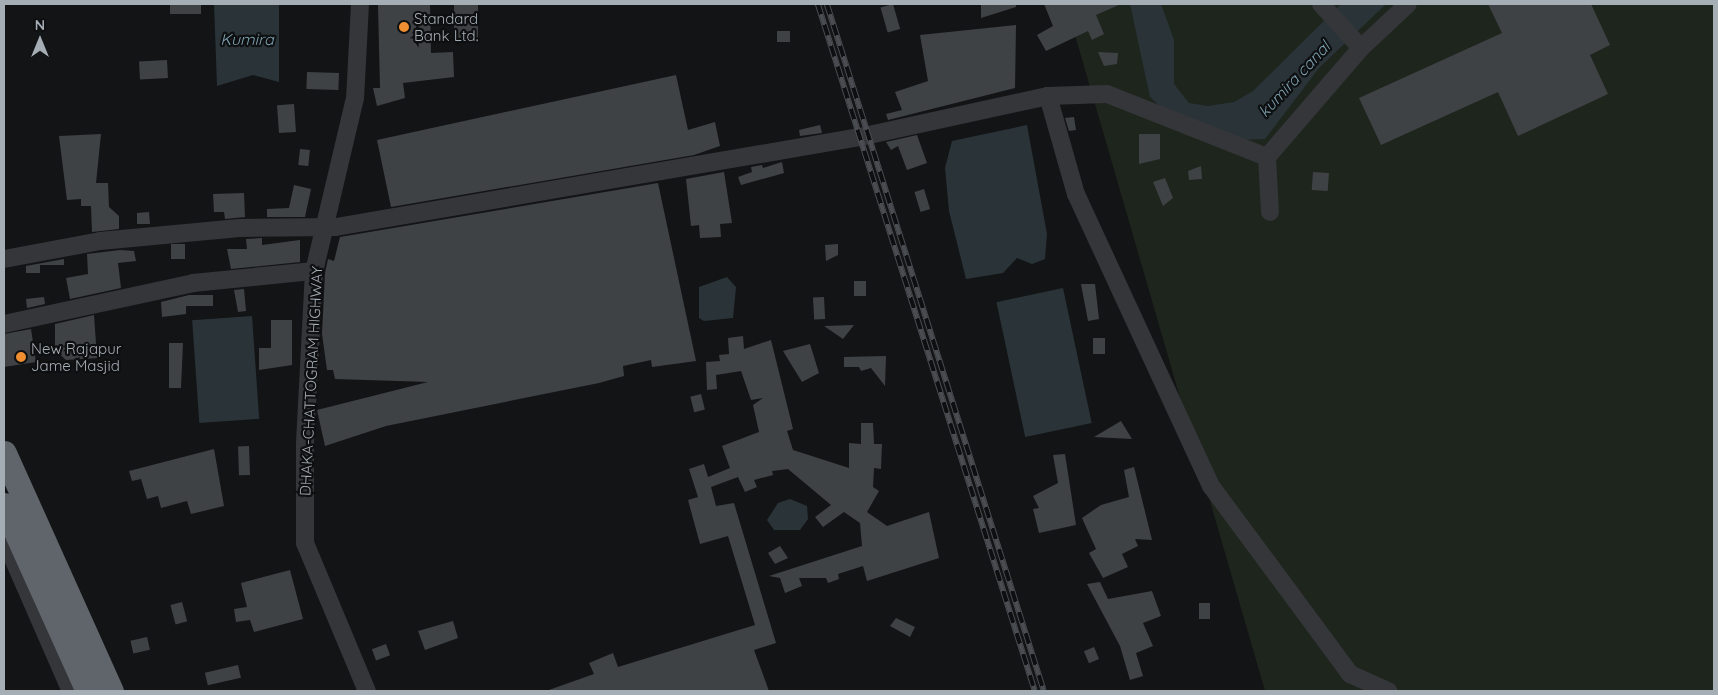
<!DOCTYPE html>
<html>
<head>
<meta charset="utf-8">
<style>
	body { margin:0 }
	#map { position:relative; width:1718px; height:695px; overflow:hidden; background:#131415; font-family:Quicksand,sans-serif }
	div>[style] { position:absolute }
	.green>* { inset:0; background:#1e251d }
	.water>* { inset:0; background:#2a3438; transform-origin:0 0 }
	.building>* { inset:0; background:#3f4245; transform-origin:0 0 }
	.minor>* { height:18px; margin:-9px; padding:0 9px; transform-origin:9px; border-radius:9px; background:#34363a }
	.highway>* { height:25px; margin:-12.5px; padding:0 12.5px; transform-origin:12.5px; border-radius:12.5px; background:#60656b }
	.rail>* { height:5.5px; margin-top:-2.75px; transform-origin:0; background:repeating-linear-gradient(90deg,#0e0f10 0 11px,#494c51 0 22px); box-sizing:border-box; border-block:1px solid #494c51 }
	.dots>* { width:14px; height:14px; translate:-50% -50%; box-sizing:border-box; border:2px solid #0e0f10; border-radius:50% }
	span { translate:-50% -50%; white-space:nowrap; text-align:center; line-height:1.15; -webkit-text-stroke:4.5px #0e0f10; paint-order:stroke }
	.poi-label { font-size:15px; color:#a5adb5 }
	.left { translate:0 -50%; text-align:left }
	.street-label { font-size:15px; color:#a5adb5 }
	.water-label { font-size:16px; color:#7ca1b0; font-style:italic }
	.frame { position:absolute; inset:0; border:5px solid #a5adb5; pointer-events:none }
	.north { position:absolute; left:15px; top:15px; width:50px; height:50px; -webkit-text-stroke:4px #0e0f10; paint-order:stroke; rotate:0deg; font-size:14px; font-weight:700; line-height:20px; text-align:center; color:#a5adb5 }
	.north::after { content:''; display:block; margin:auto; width:18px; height:22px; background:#a5adb5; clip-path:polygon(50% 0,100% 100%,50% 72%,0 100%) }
</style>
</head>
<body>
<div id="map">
	<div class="green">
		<i style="clip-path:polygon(1066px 4px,1714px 4px,1714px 691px,1265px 691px)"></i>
	</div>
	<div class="water">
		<i style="clip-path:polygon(214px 4px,279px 4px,279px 82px,253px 75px,217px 86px)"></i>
		<i style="clip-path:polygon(1130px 4px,1161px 4px,1174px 40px,1174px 84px,1189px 103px,1208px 106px,1234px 102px,1253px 91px,1341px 4px,1386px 4px,1319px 68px,1265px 139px,1241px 140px,1166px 112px,1150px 97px)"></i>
		<i style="clip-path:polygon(1027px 125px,1047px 234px,1045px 259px,1032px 264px,1017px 258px,1003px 273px,966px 279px,949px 211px,945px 168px,952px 141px)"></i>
		<i style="clip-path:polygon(727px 277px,736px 287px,733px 318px,704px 321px,699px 318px,699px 287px)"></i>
		<i style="left:1063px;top:288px;width:138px;height:68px;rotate:78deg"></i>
		<i style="left:252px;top:316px;width:103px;height:60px;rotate:86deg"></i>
		<i style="clip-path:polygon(790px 499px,807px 506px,808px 519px,800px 530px,774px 530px,767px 520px,778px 503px)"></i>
	</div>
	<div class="building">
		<i style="left:170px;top:4px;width:31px;height:10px"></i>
		<i style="clip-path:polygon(430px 4px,431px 53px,453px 52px,454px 77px,403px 83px,405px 98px,377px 106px,373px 88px,380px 88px,378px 5px)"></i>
		<i style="left:454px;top:4px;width:24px;height:38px"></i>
		<i style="left:893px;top:4px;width:26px;height:13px;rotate:74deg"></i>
		<i style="clip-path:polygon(981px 4px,1016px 5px,1016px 7px,981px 18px)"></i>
		<i style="clip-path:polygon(1044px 4px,1121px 4px,1096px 15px,1104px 34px,1092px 40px,1088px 31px,1046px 51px,1037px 35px,1053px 26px)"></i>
		<i style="clip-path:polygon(1488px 4px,1591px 4px,1610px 45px,1590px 55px,1608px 94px,1518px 136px,1498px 92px,1381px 145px,1359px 98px,1502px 33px)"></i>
		<i style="clip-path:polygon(1016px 25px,1015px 88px,888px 120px,886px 114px,902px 110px,895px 92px,928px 81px,920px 35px)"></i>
		<i style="left:777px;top:31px;width:13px;height:11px"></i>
		<i style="clip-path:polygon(1098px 52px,1118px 53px,1117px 64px,1104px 66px)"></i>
		<i style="left:167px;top:60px;width:18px;height:28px;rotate:87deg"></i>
		<i style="left:307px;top:72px;width:32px;height:17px;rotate:2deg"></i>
		<i style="clip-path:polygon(676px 75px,688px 130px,715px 122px,720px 146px,694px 155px,391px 207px,377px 140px)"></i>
		<i style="left:294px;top:104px;width:28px;height:17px;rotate:86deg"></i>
		<i style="clip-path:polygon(1074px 117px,1076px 130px,1069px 131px,1065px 118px)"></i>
		<i style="clip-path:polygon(820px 125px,822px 133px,800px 136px,799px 130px)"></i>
		<i style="clip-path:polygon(101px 134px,96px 183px,108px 183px,109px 207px,119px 216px,119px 229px,92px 232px,91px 206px,81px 206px,81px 199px,67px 200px,59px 136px)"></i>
		<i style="clip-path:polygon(1139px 134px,1160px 134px,1160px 159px,1139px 164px)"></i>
		<i style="clip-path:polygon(917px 135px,927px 163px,907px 170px,898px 146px,891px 150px,886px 142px)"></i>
		<i style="left:300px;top:149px;width:10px;height:16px;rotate:6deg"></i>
		<i style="clip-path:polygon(782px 162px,784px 173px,741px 185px,738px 177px,752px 172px,751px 167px,762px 165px,763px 168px)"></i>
		<i style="clip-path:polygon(1201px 166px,1202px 179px,1189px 180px,1188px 171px)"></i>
		<i style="clip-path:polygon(724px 172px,732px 223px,720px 224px,721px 237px,700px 238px,699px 225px,691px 226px,686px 179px)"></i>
		<i style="left:1313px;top:172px;width:16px;height:18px;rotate:4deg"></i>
		<i style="clip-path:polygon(1165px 178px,1173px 198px,1163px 206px,1153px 182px)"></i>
		<i style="clip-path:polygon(658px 183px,696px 361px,652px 367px,651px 360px,623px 366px,624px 376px,599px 383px,386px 426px,325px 446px,317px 410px,428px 382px,335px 379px,333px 370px,327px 370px,322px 334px,325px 273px,328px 259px,334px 261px,340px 237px)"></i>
		<i style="clip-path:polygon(294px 185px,311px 189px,305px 217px,267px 217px,267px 209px,289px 208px)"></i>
		<i style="left:924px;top:189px;width:21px;height:10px;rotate:73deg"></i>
		<i style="clip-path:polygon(244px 193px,245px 217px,225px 219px,224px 212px,214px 212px,213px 194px)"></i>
		<i style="clip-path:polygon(149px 212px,150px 224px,137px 224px,137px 213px)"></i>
		<i style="clip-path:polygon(262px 238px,262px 245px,300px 240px,300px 262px,231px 269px,227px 249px,247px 249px,246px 239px)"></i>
		<i style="left:185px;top:244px;width:15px;height:14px;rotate:90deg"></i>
		<i style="clip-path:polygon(838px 244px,838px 255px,826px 261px,825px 245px)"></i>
		<i style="clip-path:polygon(120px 250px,134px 251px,136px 261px,118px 263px,121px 288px,70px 299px,66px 278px,88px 274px,87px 254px)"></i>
		<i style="clip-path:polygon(64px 259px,64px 265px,40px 265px,40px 273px,26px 273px,26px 266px)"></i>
		<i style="left:854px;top:281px;width:12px;height:15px"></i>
		<i style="clip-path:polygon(1081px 284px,1095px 284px,1099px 319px,1088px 321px)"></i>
		<i style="clip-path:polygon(244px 289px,246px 311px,238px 312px,234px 290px)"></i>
		<i style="clip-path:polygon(189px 295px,213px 295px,213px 306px,186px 306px,186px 314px,162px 317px,161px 302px)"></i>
		<i style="clip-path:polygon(44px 297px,45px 304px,27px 308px,26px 299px)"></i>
		<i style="left:824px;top:297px;width:22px;height:11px;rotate:87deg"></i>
		<i style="clip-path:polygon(94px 315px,97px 358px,66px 360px,55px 350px,55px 324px)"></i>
		<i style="clip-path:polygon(271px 320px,292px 320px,292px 365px,259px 370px,259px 348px,271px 348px)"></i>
		<i style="clip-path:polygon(854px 325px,843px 339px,824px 326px)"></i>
		<i style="clip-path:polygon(31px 329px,36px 362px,4px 367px,4px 334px)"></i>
		<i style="clip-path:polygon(743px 336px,744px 349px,771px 340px,793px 429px,787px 431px,793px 450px,849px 468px,849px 443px,861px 444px,861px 423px,873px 423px,874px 444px,882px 444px,881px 469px,874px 468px,873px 487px,879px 491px,867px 512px,887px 526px,929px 512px,939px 558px,867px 581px,863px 566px,838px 574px,839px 579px,828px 583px,826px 578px,799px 578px,802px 586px,785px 593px,780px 578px,769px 576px,862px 546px,860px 523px,844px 512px,823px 527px,815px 517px,831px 505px,788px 469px,772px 471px,773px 475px,754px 480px,757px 487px,745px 492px,738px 477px,711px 487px,716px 506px,734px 503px,776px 643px,754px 650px,769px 691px,546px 691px,594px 674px,589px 663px,613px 653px,618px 667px,755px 625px,728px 536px,700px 544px,688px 500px,698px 497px,689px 469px,704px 464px,708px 477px,730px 468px,722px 446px,759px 432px,753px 405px,763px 398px,751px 400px,741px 371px,716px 375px,717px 389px,707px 390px,706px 362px,720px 361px,719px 355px,729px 354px,728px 338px)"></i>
		<i style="left:1093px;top:338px;width:12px;height:16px"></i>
		<i style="clip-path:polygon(169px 343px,183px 343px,181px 388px,169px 388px)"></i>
		<i style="clip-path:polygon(810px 344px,819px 373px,802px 382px,783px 351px)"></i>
		<i style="clip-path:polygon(886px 356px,885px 386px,871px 368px,861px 371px,859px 367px,844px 367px,844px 357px)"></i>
		<i style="left:701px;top:394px;width:16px;height:11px;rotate:76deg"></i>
		<i style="clip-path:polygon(1121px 421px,1132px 439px,1094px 437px)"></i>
		<i style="left:249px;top:446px;width:29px;height:11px;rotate:88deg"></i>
		<i style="clip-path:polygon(214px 449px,224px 506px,191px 514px,187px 501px,161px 508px,158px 496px,147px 499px,141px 479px,132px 481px,129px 471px)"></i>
		<i style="clip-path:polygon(1065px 454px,1076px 525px,1039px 533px,1033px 509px,1039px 508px,1033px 496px,1058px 483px,1053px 455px)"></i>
		<i style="clip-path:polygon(1134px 467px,1152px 540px,1135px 539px,1138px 546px,1122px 554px,1128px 567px,1103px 578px,1089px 553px,1096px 549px,1082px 518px,1101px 505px,1129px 497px,1124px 470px)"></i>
		<i style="clip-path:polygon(780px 546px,788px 558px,775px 564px,768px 553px)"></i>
		<i style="clip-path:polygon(290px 570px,303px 619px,254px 632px,250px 620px,236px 622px,234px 609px,247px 607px,241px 583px)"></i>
		<i style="clip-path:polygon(1100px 582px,1108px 599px,1152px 591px,1161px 616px,1143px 623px,1153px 646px,1136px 653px,1143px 676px,1130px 680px,1120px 646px,1087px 584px)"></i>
		<i style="left:182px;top:602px;width:20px;height:12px;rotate:75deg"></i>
		<i style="left:1199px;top:603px;width:11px;height:16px"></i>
		<i style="clip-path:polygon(896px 618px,915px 627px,910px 637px,890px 626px)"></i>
		<i style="clip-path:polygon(453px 621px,458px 638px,425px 650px,418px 631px)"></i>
		<i style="left:147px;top:637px;width:13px;height:17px;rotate:77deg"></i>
		<i style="left:386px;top:644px;width:12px;height:15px;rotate:70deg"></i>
		<i style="left:1094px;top:647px;width:13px;height:11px;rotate:67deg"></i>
		<i style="left:238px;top:665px;width:13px;height:34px;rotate:77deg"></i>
	</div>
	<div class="minor">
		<i style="left:360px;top:4px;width:94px;rotate:93deg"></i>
		<i style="left:355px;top:98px;width:178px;rotate:103.3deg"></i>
		<i style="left:314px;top:271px;width:173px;rotate:93deg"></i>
		<i style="left:305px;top:444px;width:99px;rotate:90deg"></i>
		<i style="left:305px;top:543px;width:160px;rotate:67.3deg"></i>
		<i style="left:1321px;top:4px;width:59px;rotate:47.7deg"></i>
		<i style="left:1048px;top:96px;width:102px;rotate:74.1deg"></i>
		<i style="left:1076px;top:194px;width:322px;rotate:65.2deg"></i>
		<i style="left:1211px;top:486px;width:234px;rotate:53.5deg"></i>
		<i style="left:1350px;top:674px;width:42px;rotate:24.1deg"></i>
		<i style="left:1267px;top:157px;width:144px;rotate:-49.2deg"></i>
		<i style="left:1361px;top:48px;width:64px;rotate:-43.1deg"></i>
		<i style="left:4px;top:259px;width:98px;rotate:-10.6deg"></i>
		<i style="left:100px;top:241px;width:140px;rotate:-5.3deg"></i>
		<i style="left:239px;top:228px;width:97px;rotate:-0.6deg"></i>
		<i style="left:336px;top:227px;width:532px;rotate:-9.75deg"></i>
		<i style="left:860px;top:137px;width:192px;rotate:-12.3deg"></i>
		<i style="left:1048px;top:96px;width:59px;rotate:-1.9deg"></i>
		<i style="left:1107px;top:94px;width:172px;rotate:21.5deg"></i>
		<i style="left:1267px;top:157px;width:55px;rotate:86.9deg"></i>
		<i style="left:4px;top:324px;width:193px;rotate:-12.2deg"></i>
		<i style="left:193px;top:283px;width:122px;rotate:-5.7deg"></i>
		<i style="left:4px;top:538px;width:167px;rotate:66.4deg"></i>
	</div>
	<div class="highway">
		<i style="left:4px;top:453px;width:261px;rotate:65.8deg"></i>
		<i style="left:4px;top:505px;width:204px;rotate:65.7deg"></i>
	</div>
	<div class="rail">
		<i style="left:818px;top:4px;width:720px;rotate:72.47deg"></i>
		<i style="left:827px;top:4px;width:720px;rotate:72.47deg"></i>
	</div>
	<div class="dots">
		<i style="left:404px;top:27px;background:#f08f31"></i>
		<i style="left:21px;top:357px;background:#f08f31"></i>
	</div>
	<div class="poi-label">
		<span class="left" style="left:414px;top:27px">Standard<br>Bank Ltd.</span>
		<span class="left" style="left:31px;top:357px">New Rajapur<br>Jame Masjid</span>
	</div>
	<div class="street-label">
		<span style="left:311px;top:381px;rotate:-87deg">DHAKA-CHATTOGRAM HIGHWAY</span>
	</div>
	<div class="water-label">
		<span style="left:247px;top:39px">Kumira</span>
		<span style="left:1294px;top:79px;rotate:-47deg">kumira canal</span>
	</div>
	<div class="frame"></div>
	<div class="north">N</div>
</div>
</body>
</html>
